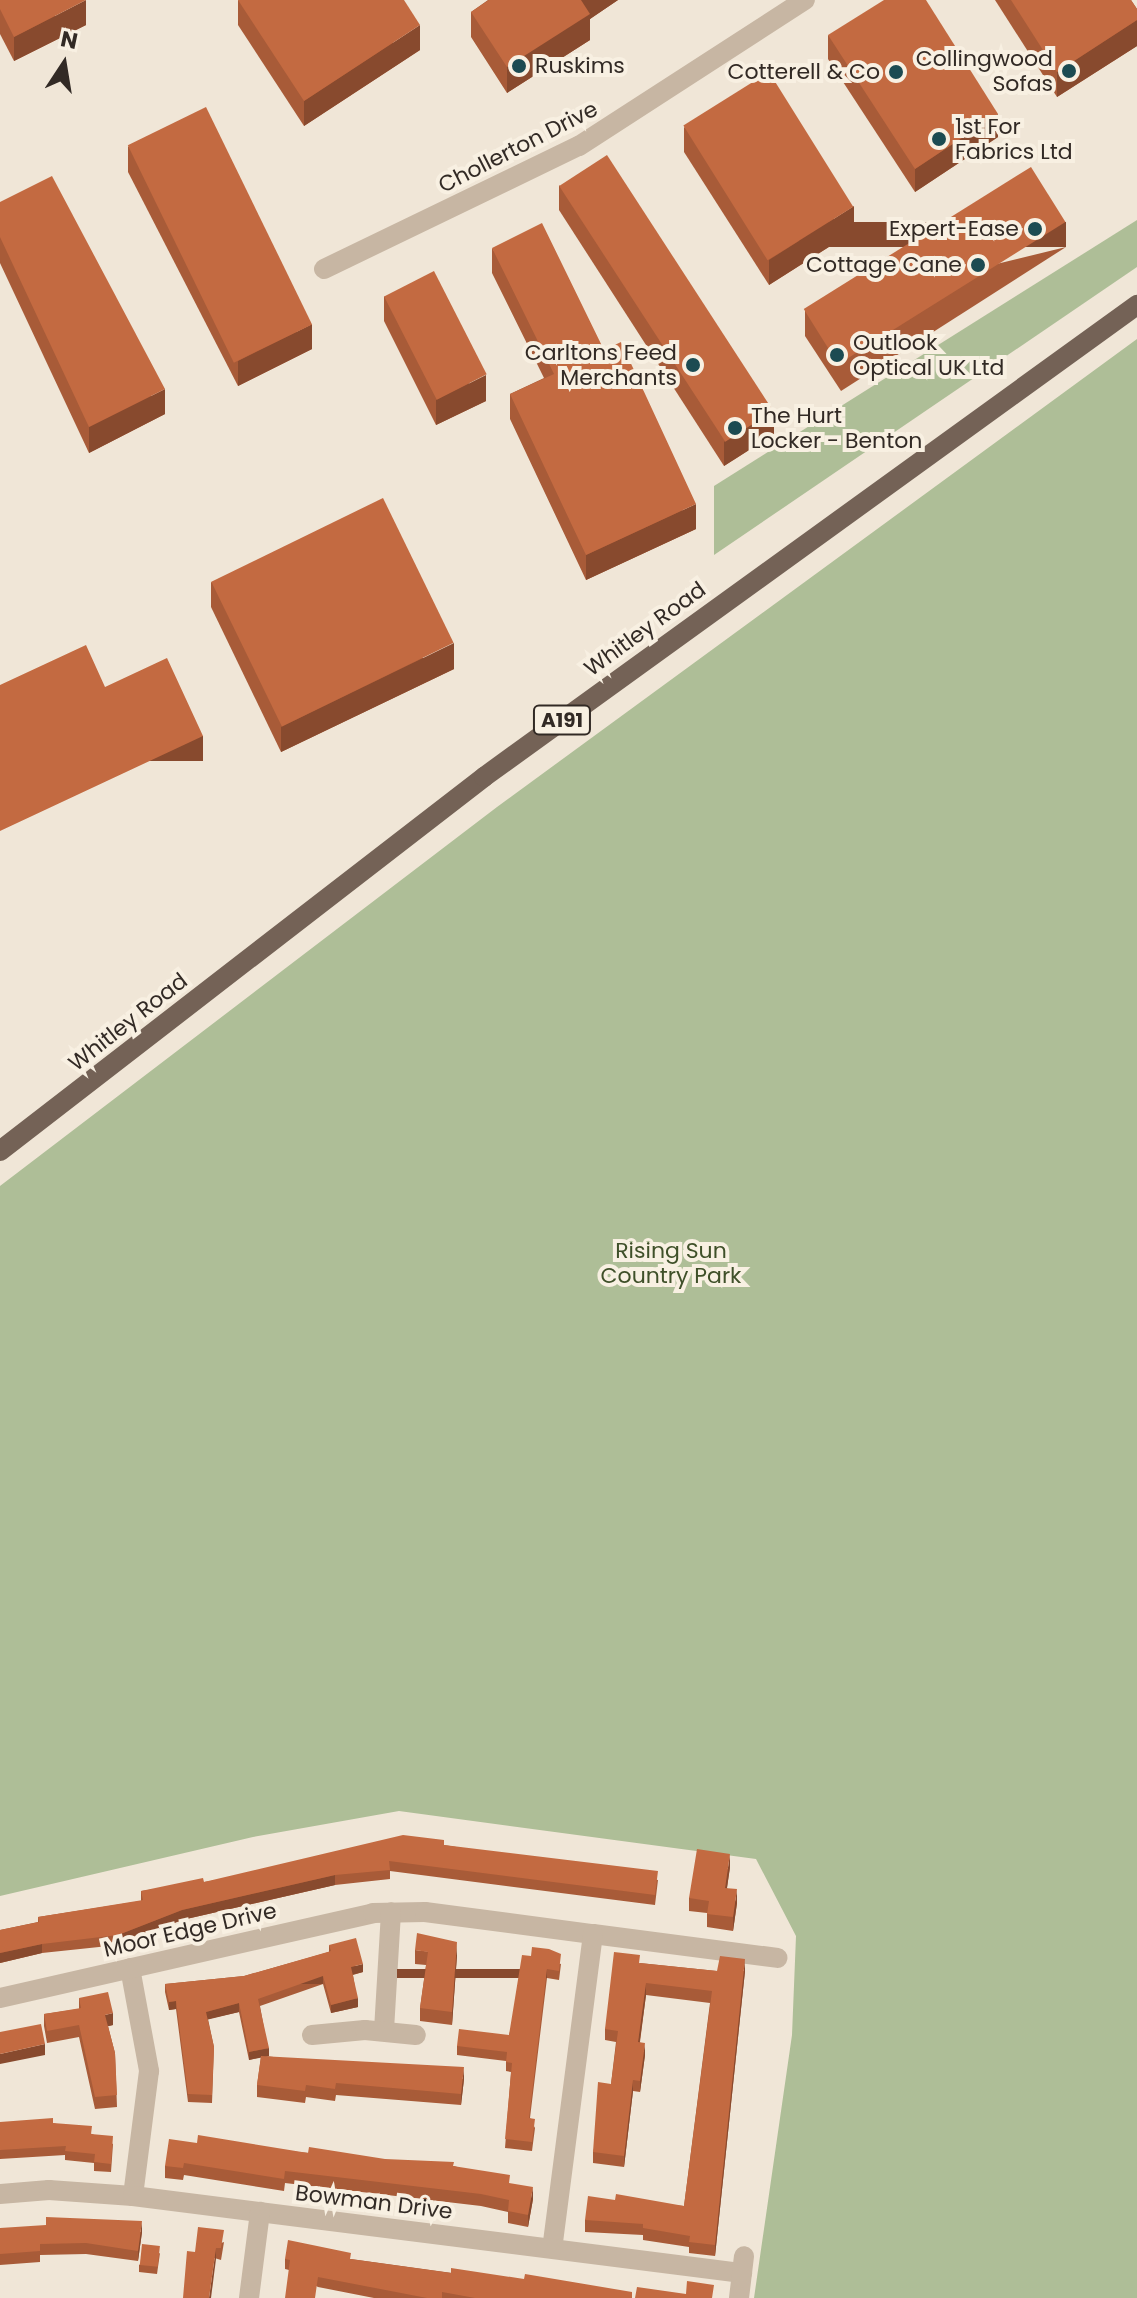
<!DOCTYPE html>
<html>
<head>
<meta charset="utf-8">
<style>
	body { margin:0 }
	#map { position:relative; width:1137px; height:2298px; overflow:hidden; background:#f0e6d7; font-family:Poppins,sans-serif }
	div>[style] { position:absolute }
	.green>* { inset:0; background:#aebe97 }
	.minor>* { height:20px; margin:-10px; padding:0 10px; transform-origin:10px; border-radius:10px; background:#c7b6a3 }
	.major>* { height:20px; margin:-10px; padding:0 10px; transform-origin:10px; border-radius:10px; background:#746256 }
	.wall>* { inset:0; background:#a85b38 }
	.shaded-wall>* { inset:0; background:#884a2e; transform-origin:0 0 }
	.building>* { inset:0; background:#c36a41; transform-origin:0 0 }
	.dots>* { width:22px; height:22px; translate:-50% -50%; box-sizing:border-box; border:4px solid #f8f0e2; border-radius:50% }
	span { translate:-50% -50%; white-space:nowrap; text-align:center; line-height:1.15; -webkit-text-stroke:8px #f8f0e2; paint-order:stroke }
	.shield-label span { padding:2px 6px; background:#f8f0e2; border:2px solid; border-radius:6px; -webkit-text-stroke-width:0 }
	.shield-label { font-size:20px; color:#322a25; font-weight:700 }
	.poi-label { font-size:22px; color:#322a25 }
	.right { translate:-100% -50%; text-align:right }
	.left { translate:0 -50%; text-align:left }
	.street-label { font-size:22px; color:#322a25 }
	.park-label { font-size:22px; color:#3f5029 }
	.north { position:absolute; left:24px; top:24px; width:80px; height:80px; -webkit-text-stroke:6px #f8f0e2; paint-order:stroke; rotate:12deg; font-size:22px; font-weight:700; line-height:32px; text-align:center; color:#322a25 }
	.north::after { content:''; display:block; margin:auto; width:28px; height:36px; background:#322a25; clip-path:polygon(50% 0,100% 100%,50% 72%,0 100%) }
</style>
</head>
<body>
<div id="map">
	<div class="green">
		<i style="clip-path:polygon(1137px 220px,1137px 267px,714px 555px,714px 486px)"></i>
		<i style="clip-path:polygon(1137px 339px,1137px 2298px,754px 2298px,792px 2035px,796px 1936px,756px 1859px,399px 1811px,253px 1837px,0 1896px,0 1186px,497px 807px)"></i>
	</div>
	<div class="minor">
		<i style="left:324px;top:269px;width:283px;rotate:-25.8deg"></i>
		<i style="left:579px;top:146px;width:269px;rotate:-32.9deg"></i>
		<i style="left:593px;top:1934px;width:186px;rotate:7.4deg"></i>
		<i style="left:130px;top:1968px;width:105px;rotate:79.5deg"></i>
		<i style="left:149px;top:2071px;width:126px;rotate:97.3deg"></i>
		<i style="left:0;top:1998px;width:383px;rotate:-12.8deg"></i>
		<i style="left:373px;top:1913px;width:52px;rotate:-1.1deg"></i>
		<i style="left:425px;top:1912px;width:169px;rotate:7.5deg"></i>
		<i style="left:593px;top:1934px;width:317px;rotate:97.4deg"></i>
		<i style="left:384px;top:2030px;width:118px;rotate:-86.6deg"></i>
		<i style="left:312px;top:2035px;width:53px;rotate:-5.4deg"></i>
		<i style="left:365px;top:2030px;width:51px;rotate:5.6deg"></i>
		<i style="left:0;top:2194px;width:49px;rotate:-4.7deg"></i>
		<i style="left:49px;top:2190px;width:84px;rotate:4.1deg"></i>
		<i style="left:133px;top:2196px;width:614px;rotate:7.21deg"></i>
		<i style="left:249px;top:2298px;width:87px;rotate:-82.7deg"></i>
		<i style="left:739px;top:2298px;width:42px;rotate:-83.2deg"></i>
	</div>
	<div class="major">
		<i style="left:0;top:1151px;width:612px;rotate:-37.69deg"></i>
		<i style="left:484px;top:777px;width:806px;rotate:-35.86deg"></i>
	</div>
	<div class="wall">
		<i style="clip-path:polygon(0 0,86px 25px,14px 61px,0 34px)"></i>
		<i style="clip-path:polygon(238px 0,420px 50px,304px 126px,238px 25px)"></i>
		<i style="clip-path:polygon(488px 0,618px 0,590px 19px,590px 40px,507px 93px,471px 37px,471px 12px)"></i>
		<i style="clip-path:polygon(995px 0,1131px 0,1137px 9px,1137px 46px,1057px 97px)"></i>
		<i style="clip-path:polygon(828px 35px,998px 137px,915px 192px,828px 59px)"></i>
		<i style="clip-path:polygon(684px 127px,854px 231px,769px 285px,684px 152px)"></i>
		<i style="clip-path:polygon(128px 146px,312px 349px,238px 386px,128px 172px)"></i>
		<i style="clip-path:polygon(559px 185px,774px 434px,724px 466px,559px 210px)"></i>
		<i style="clip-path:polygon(0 202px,165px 414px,89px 453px,0 263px)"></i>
		<i style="clip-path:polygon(1066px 247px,841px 391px,805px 336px,805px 311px)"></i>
		<i style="clip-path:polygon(492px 248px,696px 529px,586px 580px,510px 419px,510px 394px,544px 378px,492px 273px)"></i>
		<i style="clip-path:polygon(384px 296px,486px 401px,436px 425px,384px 321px)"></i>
		<i style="clip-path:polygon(211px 582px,454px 669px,281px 752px,211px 607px)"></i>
		<i style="clip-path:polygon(444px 1845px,658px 1880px,655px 1905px,390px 1871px,390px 1879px,335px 1885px,182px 1920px,118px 1945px,42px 1953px,0 1963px,0 1930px,38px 1922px,38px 1917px,141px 1901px,141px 1891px,204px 1882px)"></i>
		<i style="clip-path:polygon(730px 1867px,727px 1888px,737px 1903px,733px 1931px,707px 1927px,707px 1913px,689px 1911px,689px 1898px)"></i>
		<i style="clip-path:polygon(329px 1945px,363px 1972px,353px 1975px,358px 2007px,331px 2013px,323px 1984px,260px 2006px,269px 2056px,265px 2056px,464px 2079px,461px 2105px,336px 2095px,335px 2101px,306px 2097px,305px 2103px,257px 2097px,257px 2085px,261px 2057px,249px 2060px,239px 2012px,208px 2019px,214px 2047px,212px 2103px,188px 2102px,176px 2009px,169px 2010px,165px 1992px,165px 1984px,244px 1976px,329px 1952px)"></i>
		<i style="clip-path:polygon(415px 1950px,457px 1955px,452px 2025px,420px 2021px,420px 2008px,426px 1965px,415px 1964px)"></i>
		<i style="clip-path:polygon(531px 1956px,561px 1964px,559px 1980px,547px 1978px,530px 2118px,535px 2128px,532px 2151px,505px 2148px,511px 2072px,506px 2071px,506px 2061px,457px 2055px,457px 2046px,509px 2035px)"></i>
		<i style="clip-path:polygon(640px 1963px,717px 1971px,745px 1971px,715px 2256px,689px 2253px,689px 2247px,643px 2240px,643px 2235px,585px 2232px,585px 2220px,615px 2200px,684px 2206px,710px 2003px,646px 1995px,640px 2042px,645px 2055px,640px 2092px,633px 2091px,624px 2167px,593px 2163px,593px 2152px,611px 2084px,616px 2042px,605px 2040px,605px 2029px)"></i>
		<i style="clip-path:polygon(79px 1998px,113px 2025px,108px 2026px,115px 2053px,117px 2107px,95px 2109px,79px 2037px,47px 2043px,44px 2026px,44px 2014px,79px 2009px)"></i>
		<i style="clip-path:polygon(0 2122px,53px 2123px,92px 2134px,113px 2144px,111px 2172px,94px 2171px,94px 2163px,65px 2160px,65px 2155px,0 2159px)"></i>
		<i style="clip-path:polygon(197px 2143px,454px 2166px,510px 2184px,533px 2199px,528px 2227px,508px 2223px,508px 2212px,481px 2206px,285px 2183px,284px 2191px,184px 2175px,183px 2180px,165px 2178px,165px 2166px)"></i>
		<i style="clip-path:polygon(0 2228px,142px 2232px,138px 2261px,86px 2254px,40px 2255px,40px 2262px,0 2265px)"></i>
		<i style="clip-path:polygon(224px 2242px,221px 2260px,195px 2252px)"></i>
		<i style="clip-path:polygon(160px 2253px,157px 2274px,139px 2272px,139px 2265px)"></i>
		<i style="clip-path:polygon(285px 2259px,351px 2259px,632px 2298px,374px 2298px,318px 2287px,289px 2270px,285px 2269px)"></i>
	</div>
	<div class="shaded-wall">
		<i style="clip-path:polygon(86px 0,86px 25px,14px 61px,14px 37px)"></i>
		<i style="clip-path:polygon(581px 0,618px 0,590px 19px,590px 40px,507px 93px,507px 67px)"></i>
		<i style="clip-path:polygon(1137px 20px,1137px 46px,1057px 97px,1057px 72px)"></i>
		<i style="clip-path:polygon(420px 25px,420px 50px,304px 126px,304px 101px)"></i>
		<i style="clip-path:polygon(998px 114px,998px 137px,915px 192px,915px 169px)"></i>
		<i style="clip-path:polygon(854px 206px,854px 231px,769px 285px,769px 260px)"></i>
		<i style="left:1066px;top:222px;width:25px;height:267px;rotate:90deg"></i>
		<i style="clip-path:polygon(312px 324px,312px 349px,238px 386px,238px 361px)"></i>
		<i style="clip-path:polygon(486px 375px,486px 401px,436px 425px,436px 400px)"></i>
		<i style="clip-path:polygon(165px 389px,165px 414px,89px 453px,89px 427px)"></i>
		<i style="clip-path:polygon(774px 410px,774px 434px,724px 466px,724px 442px)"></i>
		<i style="clip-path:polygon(696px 504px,696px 529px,586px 580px,586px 555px)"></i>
		<i style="clip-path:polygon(454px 643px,454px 669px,281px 752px,281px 727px)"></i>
		<i style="left:203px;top:736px;width:25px;height:224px;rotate:90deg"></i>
		<i style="clip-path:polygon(730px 1854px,730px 1867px,725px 1901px,725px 1888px)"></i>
		<i style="clip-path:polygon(335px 1875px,335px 1885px,182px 1920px,118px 1945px,118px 1935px,182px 1910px)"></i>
		<i style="clip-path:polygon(737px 1889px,737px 1903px,733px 1931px,733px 1917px)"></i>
		<i style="clip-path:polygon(457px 1942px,457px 1955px,452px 2025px,452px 2012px)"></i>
		<i style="clip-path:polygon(42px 1944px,42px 1953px,0 1963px,0 1953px)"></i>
		<i style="clip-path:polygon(745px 1959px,745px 1971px,715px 2256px,715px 2245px)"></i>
		<i style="clip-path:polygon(363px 1964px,363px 1972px,351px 1975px,351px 1967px)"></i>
		<i style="left:547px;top:1969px;width:9px;height:150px;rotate:90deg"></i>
		<i style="left:323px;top:1976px;width:8px;height:69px;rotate:90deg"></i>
		<i style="clip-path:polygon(646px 1983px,646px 1995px,638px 2054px,638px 2042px)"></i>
		<i style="clip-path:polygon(358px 1998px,358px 2007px,331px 2013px,331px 2005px)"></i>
		<i style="clip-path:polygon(176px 2001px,176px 2009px,169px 2010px,169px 2002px)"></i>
		<i style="clip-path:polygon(239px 2003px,239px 2012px,206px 2020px,206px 2012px)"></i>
		<i style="clip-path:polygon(113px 2013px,113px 2025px,105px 2027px,105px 2015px)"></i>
		<i style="clip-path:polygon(645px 2043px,645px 2055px,640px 2092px,640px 2081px)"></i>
		<i style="clip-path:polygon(45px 2044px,45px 2055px,0 2064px,0 2054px)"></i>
		<i style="clip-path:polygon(269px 2048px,269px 2056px,249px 2060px,249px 2052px)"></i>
		<i style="clip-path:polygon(464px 2067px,464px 2079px,461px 2105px,461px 2094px)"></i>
		<i style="clip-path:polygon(633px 2080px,633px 2091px,624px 2167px,624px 2156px)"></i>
		<i style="clip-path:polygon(533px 2187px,533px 2199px,528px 2227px,528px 2215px)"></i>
		<i style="clip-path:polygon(142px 2221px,142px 2232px,138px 2261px,138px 2251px)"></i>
		<i style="clip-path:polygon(216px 2248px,216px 2259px,211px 2298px,209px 2298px)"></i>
	</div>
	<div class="building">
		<i style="clip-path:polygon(0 0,86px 0,14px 37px,0 9px)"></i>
		<i style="clip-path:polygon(238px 0,404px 0,420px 25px,304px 101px)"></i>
		<i style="clip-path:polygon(489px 0,581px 0,590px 14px,507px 67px,471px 12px)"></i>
		<i style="clip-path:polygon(884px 0,926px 0,998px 114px,915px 169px,828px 35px)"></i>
		<i style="clip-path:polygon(1011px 0,1131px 0,1137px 9px,1137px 20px,1057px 72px)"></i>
		<i style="left:769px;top:72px;width:159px;height:101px;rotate:58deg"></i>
		<i style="left:206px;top:107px;width:242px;height:87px;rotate:64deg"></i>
		<i style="left:607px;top:155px;width:305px;height:57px;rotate:57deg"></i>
		<i style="left:1031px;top:167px;width:65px;height:268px;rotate:58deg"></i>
		<i style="clip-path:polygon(52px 176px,165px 389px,89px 427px,0 237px,0 202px)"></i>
		<i style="clip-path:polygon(542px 223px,604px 350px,621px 342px,696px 504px,586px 555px,510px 394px,554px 374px,492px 248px)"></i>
		<i style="left:434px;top:271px;width:116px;height:56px;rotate:63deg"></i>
		<i style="left:383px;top:498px;width:161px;height:191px;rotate:64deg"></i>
		<i style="clip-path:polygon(86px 645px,105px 687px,167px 658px,203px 736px,0 831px,0 685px)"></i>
		<i style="clip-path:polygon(403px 1835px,444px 1840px,444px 1845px,658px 1871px,655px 1895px,389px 1861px,390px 1870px,335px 1875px,182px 1910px,118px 1935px,42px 1944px,0 1953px,0 1930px,39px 1922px,38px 1917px,143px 1900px,141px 1891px,203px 1878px,204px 1882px)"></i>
		<i style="clip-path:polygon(697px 1849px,730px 1854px,725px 1888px,737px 1889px,733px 1917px,707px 1914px,709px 1901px,689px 1898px)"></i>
		<i style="clip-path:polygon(417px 1933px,457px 1942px,452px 2012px,420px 2008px,428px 1952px,415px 1950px)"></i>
		<i style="clip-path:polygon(356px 1938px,363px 1964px,351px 1967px,358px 1998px,331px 2005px,323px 1976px,258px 1999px,269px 2048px,249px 2052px,239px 2003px,206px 2012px,214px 2047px,212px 2095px,188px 2094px,176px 2001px,169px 2002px,165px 1984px,244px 1976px,331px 1951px,329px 1945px)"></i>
		<i style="clip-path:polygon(532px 1947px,549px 1949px,561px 1954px,559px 1971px,547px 1969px,529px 2118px,535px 2119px,532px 2142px,505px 2139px,512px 2063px,506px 2062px,507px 2052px,457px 2046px,459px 2029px,509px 2035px,522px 1955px,531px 1956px)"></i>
		<i style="clip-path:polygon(614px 1952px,640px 1955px,639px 1963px,717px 1971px,720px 1956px,745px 1959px,715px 2245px,689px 2242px,690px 2236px,643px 2228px,643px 2224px,585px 2220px,588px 2196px,615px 2200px,616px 2194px,684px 2206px,712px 1991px,646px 1983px,638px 2042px,645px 2043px,640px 2081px,633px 2080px,624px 2156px,593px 2152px,598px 2082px,611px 2084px,618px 2031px,605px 2029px)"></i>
		<i style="clip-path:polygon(108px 1992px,113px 2013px,105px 2015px,115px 2053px,117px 2095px,95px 2097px,79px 2025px,47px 2031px,44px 2014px,81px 2008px,79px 1998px)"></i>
		<i style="clip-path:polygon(41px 2024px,45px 2044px,0 2054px,0 2032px)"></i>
		<i style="clip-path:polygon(261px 2056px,464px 2067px,461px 2094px,336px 2083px,335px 2089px,306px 2085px,305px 2091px,257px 2085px)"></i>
		<i style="clip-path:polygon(53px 2118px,53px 2123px,92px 2126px,91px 2134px,113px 2136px,111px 2164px,94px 2162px,95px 2154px,65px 2151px,66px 2146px,0 2150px,0 2122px)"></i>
		<i style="clip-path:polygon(198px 2135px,308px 2153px,309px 2147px,385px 2159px,454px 2162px,453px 2166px,510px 2175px,509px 2183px,533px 2187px,528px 2215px,508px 2211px,509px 2200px,481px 2194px,285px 2171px,284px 2179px,184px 2163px,183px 2168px,165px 2166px,169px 2139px,197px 2143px)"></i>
		<i style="clip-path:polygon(46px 2217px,142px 2221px,138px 2251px,86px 2243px,40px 2244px,40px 2251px,0 2254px,0 2228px,46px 2225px)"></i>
		<i style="clip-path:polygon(198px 2227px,224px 2230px,221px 2248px,216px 2248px,209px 2298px,183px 2298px,187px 2251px,195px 2252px)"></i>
		<i style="clip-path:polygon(288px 2240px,351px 2253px,350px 2259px,451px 2273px,451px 2268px,524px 2279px,525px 2274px,632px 2292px,632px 2298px,475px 2298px,442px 2292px,442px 2298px,427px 2298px,318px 2277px,315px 2298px,285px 2298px,290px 2260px,285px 2259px)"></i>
		<i style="left:142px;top:2244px;width:18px;height:21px;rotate:6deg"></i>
		<i style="clip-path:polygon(687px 2281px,714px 2285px,712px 2298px,635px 2298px,637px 2287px,686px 2294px)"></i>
	</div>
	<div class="dots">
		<i style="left:519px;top:66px;background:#1c4b52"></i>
		<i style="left:1069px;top:71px;background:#1c4b52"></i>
		<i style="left:896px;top:72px;background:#1c4b52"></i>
		<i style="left:939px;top:139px;background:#1c4b52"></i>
		<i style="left:1035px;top:229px;background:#1c4b52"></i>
		<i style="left:978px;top:265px;background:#1c4b52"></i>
		<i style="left:837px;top:355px;background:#1c4b52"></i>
		<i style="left:693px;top:365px;background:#1c4b52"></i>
		<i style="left:735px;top:428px;background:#1c4b52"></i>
	</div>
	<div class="shield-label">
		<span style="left:562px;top:720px">A191</span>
	</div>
	<div class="poi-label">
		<span class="right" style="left:1053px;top:71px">Collingwood<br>Sofas</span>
		<span class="left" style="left:535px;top:66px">Ruskims</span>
		<span class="right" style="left:880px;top:72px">Cotterell &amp; Co</span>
		<span class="left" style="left:955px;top:139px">1st For<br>Fabrics Ltd</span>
		<span class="right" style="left:1019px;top:229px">Expert-Ease</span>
		<span class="right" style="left:962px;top:265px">Cottage Cane</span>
		<span class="left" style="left:853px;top:355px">Outlook<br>Optical UK Ltd</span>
		<span class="right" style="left:677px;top:365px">Carltons Feed<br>Merchants</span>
		<span class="left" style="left:751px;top:428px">The Hurt<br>Locker - Benton</span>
	</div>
	<div class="street-label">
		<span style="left:518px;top:147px;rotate:-27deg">Chollerton Drive</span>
		<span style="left:645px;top:629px;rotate:-36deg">Whitley Road</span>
		<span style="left:128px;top:1022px;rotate:-38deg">Whitley Road</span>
		<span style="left:190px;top:1930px;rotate:-13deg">Moor Edge Drive</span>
		<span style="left:374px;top:2202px;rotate:7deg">Bowman Drive</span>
	</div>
	<div class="park-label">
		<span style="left:671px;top:1263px">Rising Sun<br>Country Park</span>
	</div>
	<div class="north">N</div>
</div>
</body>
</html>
